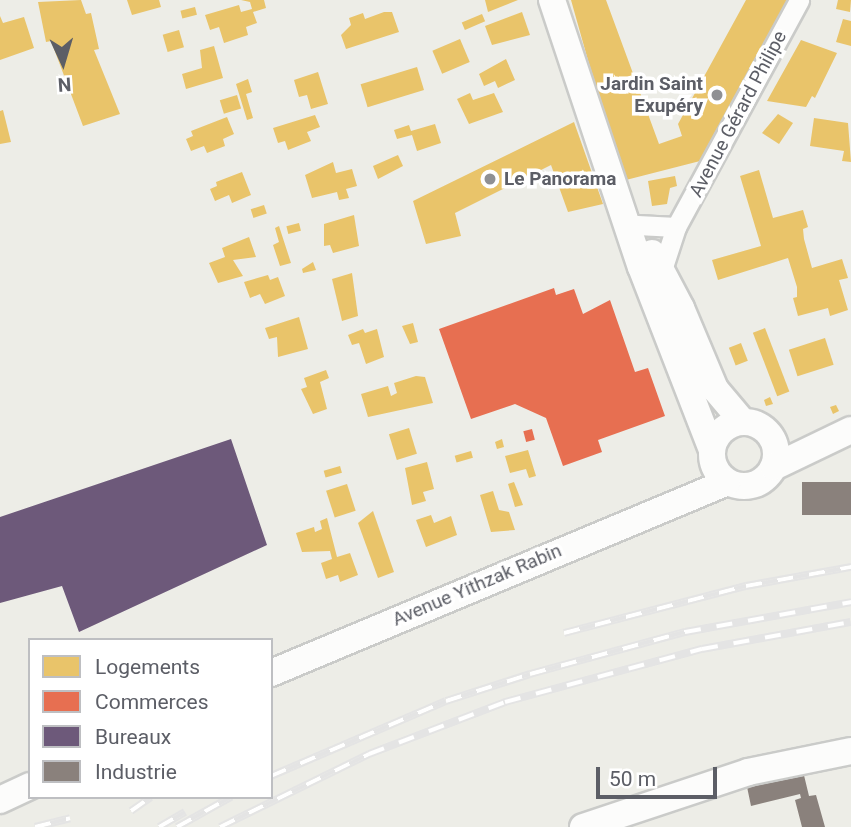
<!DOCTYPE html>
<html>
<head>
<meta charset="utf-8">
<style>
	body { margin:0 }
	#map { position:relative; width:851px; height:827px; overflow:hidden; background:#edede7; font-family:Roboto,sans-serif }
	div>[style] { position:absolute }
	.homes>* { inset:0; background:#e9c46a; transform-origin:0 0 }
	.shops>* { inset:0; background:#e76f51; transform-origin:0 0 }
	.offices>* { inset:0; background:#6d597a }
	.industry>* { inset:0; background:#8a817c; transform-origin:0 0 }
	.roads { filter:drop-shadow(2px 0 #cacbc9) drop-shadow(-2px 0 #cacbc9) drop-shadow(0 2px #cacbc9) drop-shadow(0 -2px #cacbc9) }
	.street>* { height:19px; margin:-9.5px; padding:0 9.5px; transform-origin:9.5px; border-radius:9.5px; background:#fcfcfb }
	.secondary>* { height:26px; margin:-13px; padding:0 13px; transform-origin:13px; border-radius:13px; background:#fcfcfb }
	.secondary>.ring { margin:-13px; padding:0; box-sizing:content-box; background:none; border:26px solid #fcfcfb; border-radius:50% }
	.rail>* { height:8px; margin-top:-4px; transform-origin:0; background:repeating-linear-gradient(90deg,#fff 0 16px,#e4e4e4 0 32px); box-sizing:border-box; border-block:2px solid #e4e4e4 }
	.dots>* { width:19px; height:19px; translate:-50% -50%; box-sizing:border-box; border:4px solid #fff; border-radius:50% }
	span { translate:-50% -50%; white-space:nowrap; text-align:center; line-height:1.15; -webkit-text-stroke:7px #fff; paint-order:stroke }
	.poi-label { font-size:19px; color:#5c5e66; font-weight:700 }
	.right { translate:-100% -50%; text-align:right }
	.left { translate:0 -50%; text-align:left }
	.street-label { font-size:19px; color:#5c5e66 }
	.legend { position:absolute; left:28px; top:638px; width:245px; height:161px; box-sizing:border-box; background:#fff; border:2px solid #bebfc2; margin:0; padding:9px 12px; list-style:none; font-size:21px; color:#5c5e66 }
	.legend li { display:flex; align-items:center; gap:14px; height:35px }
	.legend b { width:35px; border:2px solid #bebfc2 }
	.north { position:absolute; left:28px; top:28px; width:70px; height:70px; -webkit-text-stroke:5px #fff; paint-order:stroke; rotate:176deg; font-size:19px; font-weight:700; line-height:28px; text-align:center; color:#5c5e66 }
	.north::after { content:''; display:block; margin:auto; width:24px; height:32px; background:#5c5e66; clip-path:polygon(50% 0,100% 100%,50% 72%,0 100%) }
	.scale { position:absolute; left:596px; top:767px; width:121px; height:32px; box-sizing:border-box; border:4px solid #5c5e66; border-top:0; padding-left:9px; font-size:21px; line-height:24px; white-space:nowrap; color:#5c5e66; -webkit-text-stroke:5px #fff; paint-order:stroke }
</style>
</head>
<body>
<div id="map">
	<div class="homes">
		<i style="clip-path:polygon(81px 0,86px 14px,91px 13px,99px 49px,94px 50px,120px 114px,83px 126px,51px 41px,46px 42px,38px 2px)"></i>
		<i style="clip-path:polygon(127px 0,159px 0,161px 7px,132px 15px)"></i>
		<i style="clip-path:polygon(241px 0,264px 0,266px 8px,253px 12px,257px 23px,246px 27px,248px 35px,224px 43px,219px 27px,210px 30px,205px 15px,239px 5px,241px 12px,252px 9px,250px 2px)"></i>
		<i style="clip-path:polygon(485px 0,518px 0,488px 12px)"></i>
		<i style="clip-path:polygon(571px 0,606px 0,659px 144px,682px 136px,678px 124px,746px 0,789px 0,704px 160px,622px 181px)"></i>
		<i style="clip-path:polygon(838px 0,851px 0,850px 12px,836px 9px)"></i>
		<i style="left:195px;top:7px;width:8px;height:15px;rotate:76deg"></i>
		<i style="clip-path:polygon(384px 12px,392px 12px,399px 32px,346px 49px,341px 35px,351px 25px,349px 18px,363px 13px,365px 19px)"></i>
		<i style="clip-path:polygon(522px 12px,530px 35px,492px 45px,485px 26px)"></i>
		<i style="left:482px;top:14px;width:8px;height:22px;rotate:67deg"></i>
		<i style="clip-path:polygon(0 16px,3px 23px,24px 17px,34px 48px,0 60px)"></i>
		<i style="clip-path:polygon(843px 19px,851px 21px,851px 46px,836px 42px)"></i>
		<i style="left:179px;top:30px;width:18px;height:17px;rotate:74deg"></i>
		<i style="left:460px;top:39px;width:25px;height:30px;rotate:67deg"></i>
		<i style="clip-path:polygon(801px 40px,837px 53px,815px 98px,812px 96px,806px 107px,767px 101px)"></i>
		<i style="clip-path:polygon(214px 46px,223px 78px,186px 89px,182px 74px,202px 68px,200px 50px)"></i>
		<i style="clip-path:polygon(506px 59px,515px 80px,498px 88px,495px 81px,484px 86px,479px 74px)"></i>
		<i style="left:417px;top:67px;width:24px;height:59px;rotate:73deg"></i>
		<i style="clip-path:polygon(318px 72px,328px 104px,311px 109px,307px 95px,299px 97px,294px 80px)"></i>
		<i style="clip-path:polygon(248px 79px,252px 92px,246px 94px,253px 118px,247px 120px,236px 84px)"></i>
		<i style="clip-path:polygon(470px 93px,473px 100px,494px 93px,503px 112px,469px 124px,457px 99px)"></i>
		<i style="left:237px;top:95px;width:14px;height:18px;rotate:73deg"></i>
		<i style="clip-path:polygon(3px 110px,11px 142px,0 144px,0 111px)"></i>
		<i style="clip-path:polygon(778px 114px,793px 123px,779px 144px,762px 133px)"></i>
		<i style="clip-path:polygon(315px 115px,320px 127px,307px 132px,311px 141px,288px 150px,285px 141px,278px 143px,273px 128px)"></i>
		<i style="clip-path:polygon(227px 117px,234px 134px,223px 139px,225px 146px,207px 153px,204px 146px,191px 151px,186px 139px,193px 136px,191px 131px)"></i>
		<i style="clip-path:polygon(814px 118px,848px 123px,851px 162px,842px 161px,844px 151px,810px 146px)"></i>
		<i style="clip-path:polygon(574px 122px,603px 204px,568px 212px,551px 165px,455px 213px,461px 236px,426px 244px,413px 201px)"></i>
		<i style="clip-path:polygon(435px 124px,441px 143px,417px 151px,412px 135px,397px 139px,394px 130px,409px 125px,411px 131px)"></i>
		<i style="clip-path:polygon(398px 155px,403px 166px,378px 179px,373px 166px)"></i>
		<i style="clip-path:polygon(333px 162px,336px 173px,352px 169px,357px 186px,346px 189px,349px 198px,339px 200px,337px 192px,312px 198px,305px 175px)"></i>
		<i style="clip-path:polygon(759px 170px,773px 218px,803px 210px,808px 227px,803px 229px,804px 239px,812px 268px,842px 259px,848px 278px,839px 280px,848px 310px,830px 316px,828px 308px,798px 316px,793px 298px,797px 297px,797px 287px,788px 258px,718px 280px,712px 260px,761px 246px,740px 176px)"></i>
		<i style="clip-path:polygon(242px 172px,251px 195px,232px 203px,229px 195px,215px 201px,210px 189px,217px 186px,216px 182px)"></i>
		<i style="clip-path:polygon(675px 176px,677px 186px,670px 188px,667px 204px,652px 206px,648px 181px)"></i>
		<i style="left:264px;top:205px;width:9px;height:14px;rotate:72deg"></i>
		<i style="clip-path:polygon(354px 215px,359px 246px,333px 253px,330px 245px,324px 246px,324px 224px)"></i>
		<i style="left:299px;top:223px;width:8px;height:13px;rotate:76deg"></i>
		<i style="clip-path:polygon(279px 226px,291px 263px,280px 266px,273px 245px,279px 242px,275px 228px)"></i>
		<i style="clip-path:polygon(249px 237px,256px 257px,233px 260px,243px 276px,218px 283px,209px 263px,225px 257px,222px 248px)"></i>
		<i style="clip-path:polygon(313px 262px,316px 270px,303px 273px,302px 269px)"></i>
		<i style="clip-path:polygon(352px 273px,358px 316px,342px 321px,332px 279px)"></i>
		<i style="clip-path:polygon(268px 275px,270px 280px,278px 277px,285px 296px,265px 304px,260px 294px,250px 298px,244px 282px)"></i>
		<i style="clip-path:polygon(299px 317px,308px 349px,278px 357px,277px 337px,269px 339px,265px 328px)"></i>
		<i style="clip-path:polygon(413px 323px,418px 342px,410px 344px,402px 326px)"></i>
		<i style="left:765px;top:328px;width:68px;height:13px;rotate:69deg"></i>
		<i style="clip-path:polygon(363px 329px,365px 333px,377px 329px,384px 357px,366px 364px,359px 343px,352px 345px,348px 335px)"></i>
		<i style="left:825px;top:338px;width:28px;height:38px;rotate:72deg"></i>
		<i style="left:741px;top:343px;width:19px;height:13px;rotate:69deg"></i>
		<i style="clip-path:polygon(326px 370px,329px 378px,320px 382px,327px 409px,313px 414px,301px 389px,307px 387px,304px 378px)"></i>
		<i style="clip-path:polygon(416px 376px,425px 377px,433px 403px,368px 417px,361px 394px,388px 386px,391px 396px,397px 393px,394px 383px)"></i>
		<i style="clip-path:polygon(770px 397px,773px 404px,766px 406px,764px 400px)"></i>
		<i style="clip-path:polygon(836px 405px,839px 411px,833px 414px,830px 407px)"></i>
		<i style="left:409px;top:428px;width:27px;height:21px;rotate:73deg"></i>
		<i style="clip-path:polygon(502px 439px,504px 447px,497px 449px,495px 442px)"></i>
		<i style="clip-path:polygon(528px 450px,536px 476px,529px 478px,526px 469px,510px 473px,505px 456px)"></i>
		<i style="left:471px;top:451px;width:7px;height:17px;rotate:74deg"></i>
		<i style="clip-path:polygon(427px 462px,434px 489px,423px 492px,426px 501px,412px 505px,405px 468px)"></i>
		<i style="left:340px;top:466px;width:7px;height:17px;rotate:74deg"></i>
		<i style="clip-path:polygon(514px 482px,523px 505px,515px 507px,508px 484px)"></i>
		<i style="left:347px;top:484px;width:28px;height:22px;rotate:72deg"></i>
		<i style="clip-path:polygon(493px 491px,499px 510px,509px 512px,515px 530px,491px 532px,480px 495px)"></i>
		<i style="clip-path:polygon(373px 511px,394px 572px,378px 578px,358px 523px)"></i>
		<i style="clip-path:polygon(431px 515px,434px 523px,451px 516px,457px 535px,426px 547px,416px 520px)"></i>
		<i style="clip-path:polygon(327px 518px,337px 557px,350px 553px,358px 575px,340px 582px,338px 575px,326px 579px,321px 563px,332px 559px,330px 551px,302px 552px,296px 533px,314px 527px,315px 532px,322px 529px,320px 521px)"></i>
	</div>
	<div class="shops">
		<i style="clip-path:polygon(554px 288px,556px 295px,574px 289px,583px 314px,610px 300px,635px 372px,648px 368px,665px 416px,598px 440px,602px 452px,563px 466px,546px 418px,515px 404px,471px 419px,439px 329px)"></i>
		<i style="left:532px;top:429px;width:11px;height:9px;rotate:75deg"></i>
	</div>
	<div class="offices">
		<i style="clip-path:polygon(231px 439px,267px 545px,79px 632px,62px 586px,0 603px,0 517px)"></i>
	</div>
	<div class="industry">
		<i style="left:851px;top:482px;width:33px;height:49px;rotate:90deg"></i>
		<i style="clip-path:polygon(802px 767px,809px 796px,816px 795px,825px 827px,802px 827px,795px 800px,801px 798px,800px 794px,751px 806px,746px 782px)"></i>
	</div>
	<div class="roads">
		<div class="street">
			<i style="left:637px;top:225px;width:39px;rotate:3deg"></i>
			<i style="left:660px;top:276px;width:52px;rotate:-71.9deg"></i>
			<i style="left:676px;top:227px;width:258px;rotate:-61.5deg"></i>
		</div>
		<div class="secondary">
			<i style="left:552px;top:0;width:281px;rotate:71.6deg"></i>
			<i style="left:641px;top:267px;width:196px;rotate:68.8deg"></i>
			<i style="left:652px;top:253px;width:62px;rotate:62.2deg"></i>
			<i style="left:681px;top:308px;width:88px;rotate:67.2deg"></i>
			<i style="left:715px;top:389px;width:43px;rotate:49.7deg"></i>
			<i class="ring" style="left:712px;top:422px;width:38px;height:38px"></i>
			<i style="left:774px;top:467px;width:85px;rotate:-25.7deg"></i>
			<i style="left:271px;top:673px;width:494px;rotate:-22.7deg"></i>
			<i style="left:0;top:800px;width:33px;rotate:-25deg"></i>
			<i style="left:583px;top:827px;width:174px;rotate:-18.4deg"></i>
			<i style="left:748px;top:772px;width:105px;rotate:-11.5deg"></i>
		</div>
	</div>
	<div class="rail">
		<i style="left:564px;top:633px;width:188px;rotate:-14.5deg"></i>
		<i style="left:746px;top:586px;width:107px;rotate:-10.3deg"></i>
		<i style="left:271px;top:776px;width:190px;rotate:-23.2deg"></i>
		<i style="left:446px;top:701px;width:88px;rotate:-17.8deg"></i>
		<i style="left:530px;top:674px;width:161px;rotate:-15.2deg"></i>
		<i style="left:685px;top:632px;width:169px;rotate:-10.2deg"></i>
		<i style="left:131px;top:811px;width:24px;rotate:-35deg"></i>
		<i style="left:35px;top:827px;width:36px;rotate:-14deg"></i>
		<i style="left:159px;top:827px;width:30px;rotate:-30deg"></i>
		<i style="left:177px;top:827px;width:62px;rotate:-29.1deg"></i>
		<i style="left:220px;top:827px;width:166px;rotate:-26.1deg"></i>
		<i style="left:369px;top:754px;width:146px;rotate:-20.9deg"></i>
		<i style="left:505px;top:702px;width:204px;rotate:-15.1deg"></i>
		<i style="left:702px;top:649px;width:151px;rotate:-10.3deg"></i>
	</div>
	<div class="dots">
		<i style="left:717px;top:95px;background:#8f9093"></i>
		<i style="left:490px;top:179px;background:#8f9093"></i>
	</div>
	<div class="poi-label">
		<span class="right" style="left:703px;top:95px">Jardin Saint<br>Exupéry</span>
		<span class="left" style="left:504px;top:179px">Le Panorama</span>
	</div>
	<div class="street-label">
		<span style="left:738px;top:114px;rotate:-62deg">Avenue Gérard Philipe</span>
		<span style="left:477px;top:585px;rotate:-23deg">Avenue Yithzak Rabin</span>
	</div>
	<ul class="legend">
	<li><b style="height:19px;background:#e9c46a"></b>Logements</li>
	<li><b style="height:19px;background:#e76f51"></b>Commerces</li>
	<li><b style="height:19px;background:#6d597a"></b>Bureaux</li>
	<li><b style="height:19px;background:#8a817c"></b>Industrie</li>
	</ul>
	<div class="north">N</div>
	<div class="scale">50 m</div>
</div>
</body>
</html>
